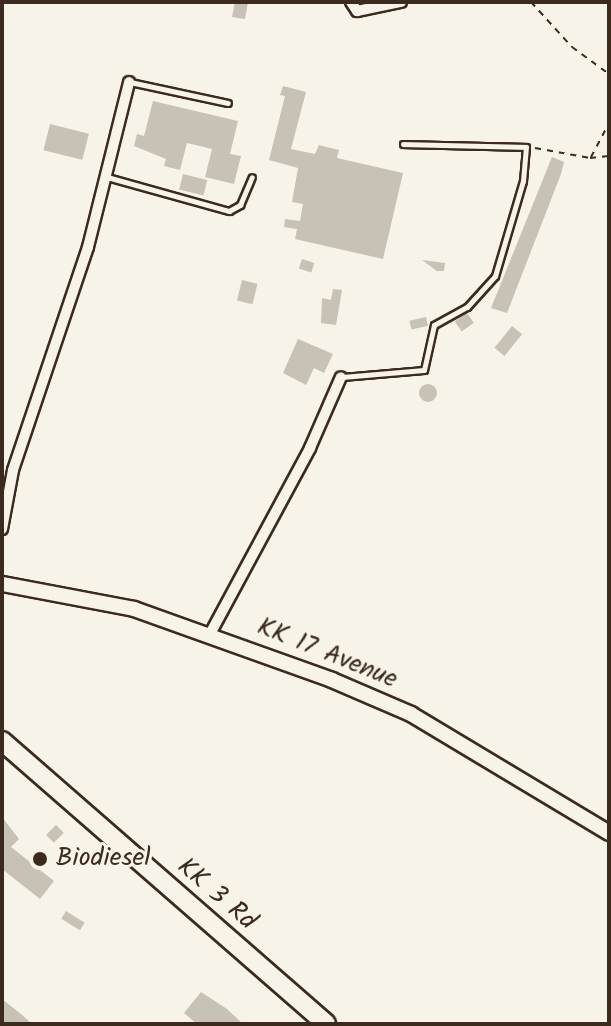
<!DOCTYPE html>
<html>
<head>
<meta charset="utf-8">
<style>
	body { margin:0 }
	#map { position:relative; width:611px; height:1026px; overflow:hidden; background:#f7f3e8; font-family:Kalam,sans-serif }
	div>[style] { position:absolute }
	.building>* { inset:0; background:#c8c1b6; transform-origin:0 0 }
	.round { border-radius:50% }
	.path>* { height:2px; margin-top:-1px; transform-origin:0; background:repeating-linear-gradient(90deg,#3b2a1e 0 6px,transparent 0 12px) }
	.roads { filter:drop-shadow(2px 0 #3b2a1e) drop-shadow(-2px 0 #3b2a1e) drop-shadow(0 2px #3b2a1e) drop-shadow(0 -2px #3b2a1e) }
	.service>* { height:5px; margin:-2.5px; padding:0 2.5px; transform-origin:2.5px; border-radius:2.5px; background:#f7f3e8 }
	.minor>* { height:10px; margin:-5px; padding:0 5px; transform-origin:5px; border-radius:5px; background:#f7f3e8 }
	.tertiary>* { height:14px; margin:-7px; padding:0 7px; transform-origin:7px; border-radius:7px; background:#f7f3e8 }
	.trunk>* { height:18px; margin:-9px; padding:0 9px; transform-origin:9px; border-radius:9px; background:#f7f3e8 }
	.dots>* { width:22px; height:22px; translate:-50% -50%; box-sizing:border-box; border:4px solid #f7f3e8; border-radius:50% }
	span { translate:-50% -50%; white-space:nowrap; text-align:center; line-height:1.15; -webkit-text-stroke:6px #f7f3e8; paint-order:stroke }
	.street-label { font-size:26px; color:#3b2a1e }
	.poi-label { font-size:26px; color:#3b2a1e }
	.left { translate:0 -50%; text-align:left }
	.frame { position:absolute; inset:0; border:4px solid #3b2a1e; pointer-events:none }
</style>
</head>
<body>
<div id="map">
	<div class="building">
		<i style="clip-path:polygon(235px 2px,248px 2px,245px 19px,232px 17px)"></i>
		<i style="clip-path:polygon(283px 86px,306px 92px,291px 149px,315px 154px,319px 145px,339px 150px,337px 158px,403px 173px,383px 259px,295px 239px,297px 229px,284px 227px,285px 219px,300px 221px,303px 204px,292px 202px,298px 168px,269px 160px,285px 96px,280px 95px)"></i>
		<i style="clip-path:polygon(153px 101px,238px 121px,230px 154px,241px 156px,234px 184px,205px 177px,212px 149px,187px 143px,180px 170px,164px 166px,166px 159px,134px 146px,137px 134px,144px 136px)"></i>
		<i style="left:50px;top:124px;width:40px;height:27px;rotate:14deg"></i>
		<i style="clip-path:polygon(552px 157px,564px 162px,561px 174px,507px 313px,491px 308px)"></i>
		<i style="left:183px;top:174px;width:25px;height:16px;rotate:14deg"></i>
		<i style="left:302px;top:259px;width:13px;height:10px;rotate:18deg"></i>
		<i style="clip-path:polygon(422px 260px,445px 263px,444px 271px,437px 271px)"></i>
		<i style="left:242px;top:280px;width:16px;height:21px;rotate:14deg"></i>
		<i style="clip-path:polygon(333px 289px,342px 290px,336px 325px,321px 323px,322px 298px,331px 300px)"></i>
		<i style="left:467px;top:313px;width:12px;height:15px;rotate:55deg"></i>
		<i style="left:426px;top:317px;width:9px;height:17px;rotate:77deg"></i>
		<i style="left:512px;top:326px;width:13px;height:28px;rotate:39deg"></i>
		<i style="clip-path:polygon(298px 339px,333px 354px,324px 373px,314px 368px,306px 385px,283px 373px)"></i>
		<i class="round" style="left:419px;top:384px;width:18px;height:18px"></i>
		<i style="clip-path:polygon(2px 817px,19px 839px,11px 847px,54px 881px,40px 899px,2px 869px)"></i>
		<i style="left:56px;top:825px;width:11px;height:14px;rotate:45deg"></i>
		<i style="left:66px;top:911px;width:22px;height:9px;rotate:32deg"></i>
		<i style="clip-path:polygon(201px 992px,227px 1009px,243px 1024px,197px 1024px,184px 1013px)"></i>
		<i style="clip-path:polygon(2px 999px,21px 1014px,32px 1024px,2px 1024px)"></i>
	</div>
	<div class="path">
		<i style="left:531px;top:2px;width:61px;rotate:47.7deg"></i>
		<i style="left:572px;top:47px;width:46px;rotate:36.1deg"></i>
		<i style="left:535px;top:148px;width:56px;rotate:10.3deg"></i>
		<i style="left:590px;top:158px;width:19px;rotate:-6deg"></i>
		<i style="left:591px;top:157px;width:38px;rotate:-62deg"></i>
	</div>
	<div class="roads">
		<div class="service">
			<i style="left:130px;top:82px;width:100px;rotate:12.1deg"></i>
			<i style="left:107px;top:177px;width:127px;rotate:15.6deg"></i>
			<i style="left:229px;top:211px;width:13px;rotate:-29deg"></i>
			<i style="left:240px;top:205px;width:30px;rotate:-67deg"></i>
			<i style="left:342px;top:377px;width:82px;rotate:-4.9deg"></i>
			<i style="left:424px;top:370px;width:46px;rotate:-77.5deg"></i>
			<i style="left:434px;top:325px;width:38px;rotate:-29deg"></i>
			<i style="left:467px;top:307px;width:42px;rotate:-47.9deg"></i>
			<i style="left:495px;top:276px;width:99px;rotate:-73.6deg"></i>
			<i style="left:523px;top:181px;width:34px;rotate:-85deg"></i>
			<i style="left:526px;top:147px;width:123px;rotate:-178.6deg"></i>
		</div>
		<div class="minor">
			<i style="left:351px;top:2px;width:11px;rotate:56deg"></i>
			<i style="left:357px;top:11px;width:45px;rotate:-11.6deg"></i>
			<i style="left:2px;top:529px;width:60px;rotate:-79.4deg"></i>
			<i style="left:13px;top:470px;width:235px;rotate:-71.4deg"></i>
			<i style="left:88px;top:247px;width:170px;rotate:-76deg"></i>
			<i style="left:210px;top:634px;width:211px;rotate:-61.7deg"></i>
			<i style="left:310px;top:448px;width:77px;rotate:-66.4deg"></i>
		</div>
		<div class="tertiary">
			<i style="left:2px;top:584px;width:134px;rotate:10.7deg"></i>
			<i style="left:134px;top:609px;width:210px;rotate:19.7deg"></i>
			<i style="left:332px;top:680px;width:86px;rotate:23.3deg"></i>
			<i style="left:411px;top:714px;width:231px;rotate:31deg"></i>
		</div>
		<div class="trunk">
			<i style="left:2px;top:741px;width:430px;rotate:41.1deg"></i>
		</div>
	</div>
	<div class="dots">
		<i style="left:40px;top:859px;background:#3b2a1e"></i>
	</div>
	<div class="street-label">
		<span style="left:327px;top:654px;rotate:22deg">KK 17 Avenue</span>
		<span style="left:216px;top:895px;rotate:41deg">KK 3 Rd</span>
	</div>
	<div class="poi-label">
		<span class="left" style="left:56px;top:859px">Biodiesel</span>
	</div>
	<div class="frame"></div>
</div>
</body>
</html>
